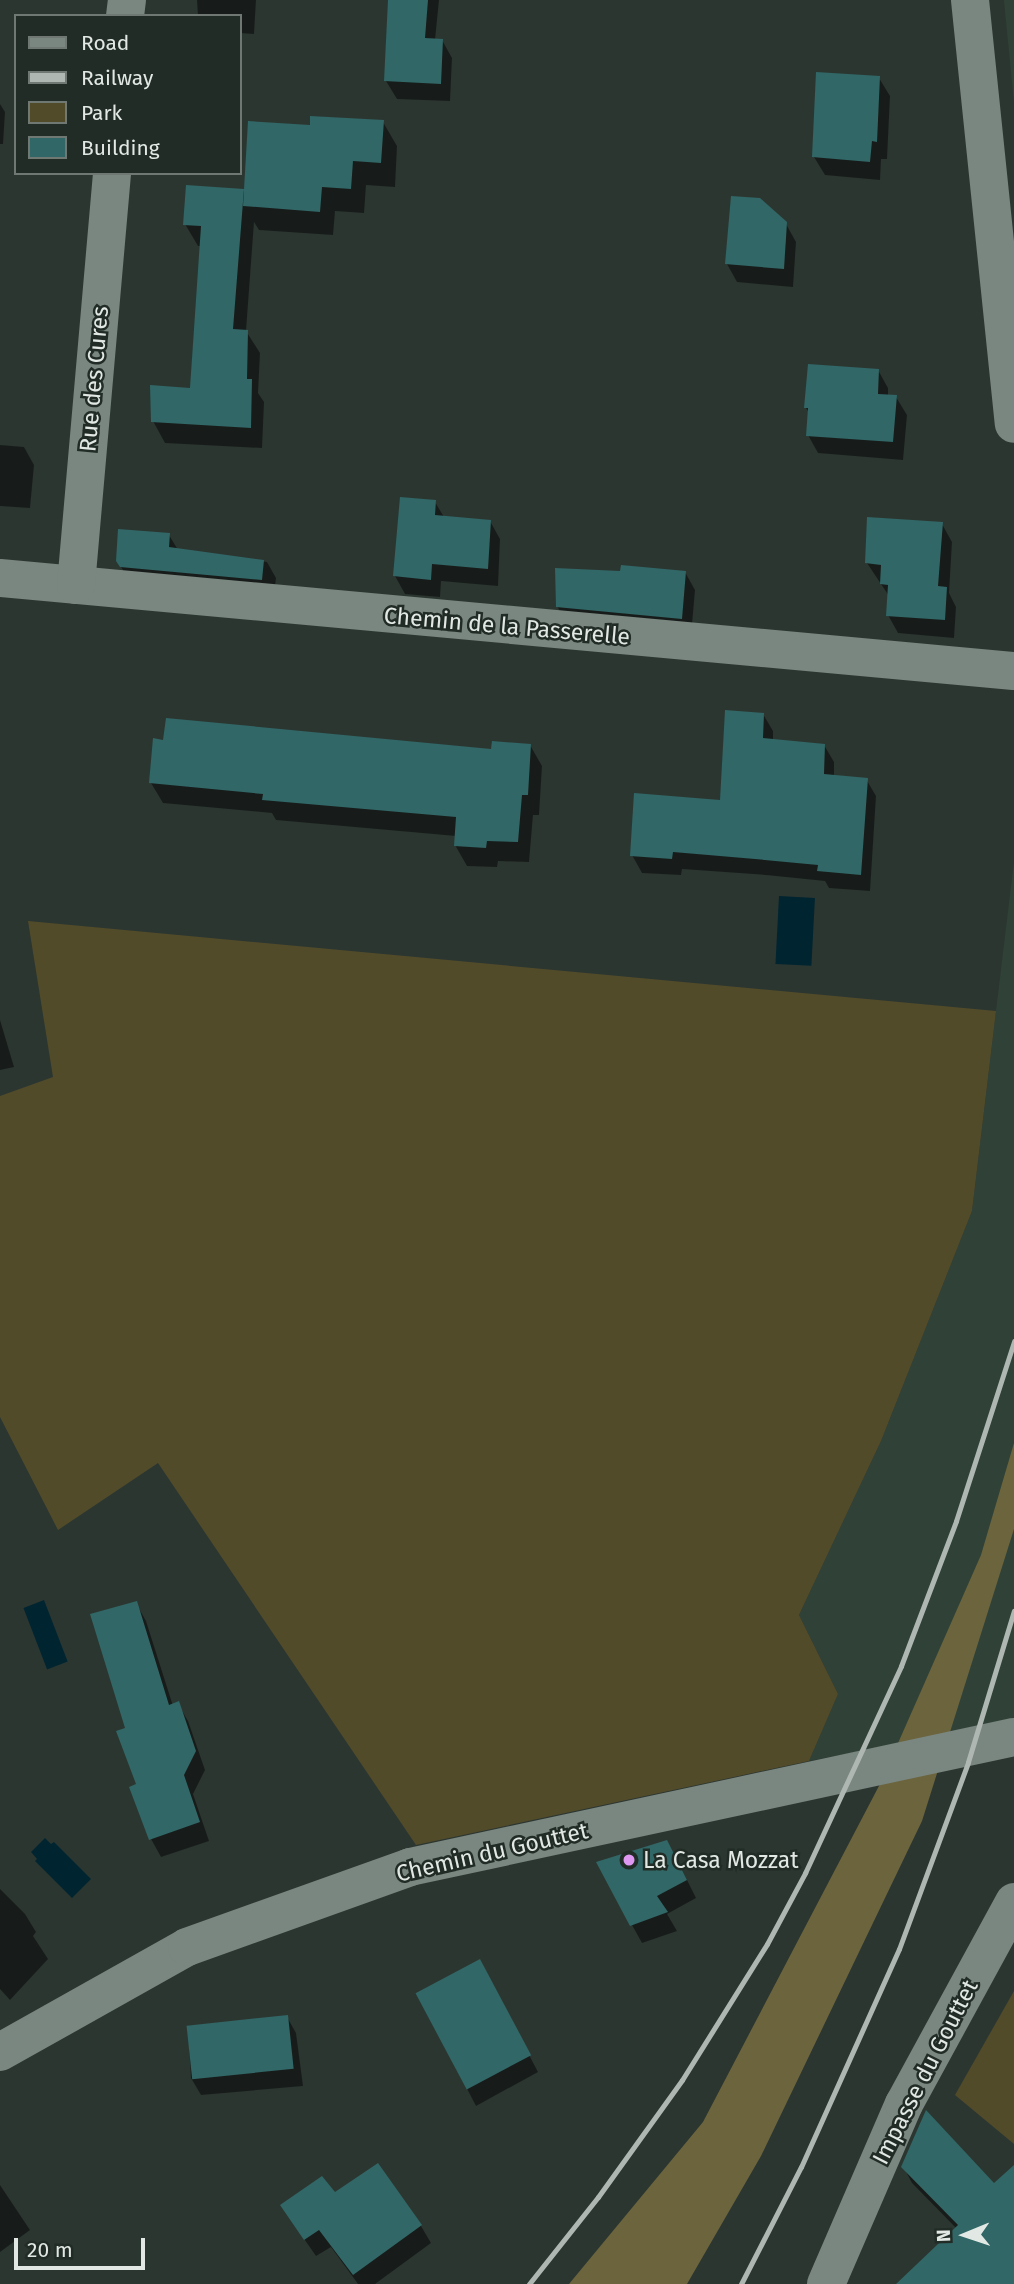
<!DOCTYPE html>
<html>
<head>
<meta charset="utf-8">
<style>
	body { margin:0 }
	#map { position:relative; width:1014px; height:2284px; overflow:hidden; background:#2c3631; font-family:"Fira Sans",sans-serif }
	div>[style] { position:absolute }
	.built>* { inset:0; background:#304238 }
	.green>* { inset:0; background:#514b2a }
	.forest>* { inset:0; background:#6b643d }
	.water>* { inset:0; background:#002530; transform-origin:0 0 }
	.shadow>* { inset:0; background:#0007 }
	.building>* { inset:0; background:#316766; transform-origin:0 0 }
	.minor>* { height:38px; margin:-19px; padding:0 19px; transform-origin:19px; border-radius:19px; background:#7a8680 }
	.rail>* { height:5px; margin:-2.5px; padding:0 2.5px; transform-origin:2.5px; border-radius:2.5px; background:#afb7b3 }
	.dots>* { width:19px; height:19px; translate:-50% -50%; box-sizing:border-box; border:4px solid #222c27; border-radius:50% }
	span { translate:-50% -50%; white-space:nowrap; text-align:center; line-height:1.15; -webkit-text-stroke:5px #222c27; paint-order:stroke }
	.street-label { font-size:23px; color:#e2e9e5 }
	.poi-label { font-size:23px; color:#e2e9e5 }
	.left { translate:0 -50%; text-align:left }
	.legend { position:absolute; left:14px; top:14px; width:228px; height:161px; box-sizing:border-box; background:#222c27; border:2px solid #6f7873; margin:0; padding:9px 12px; list-style:none; font-size:21px; color:#e2e9e5 }
	.legend li { display:flex; align-items:center; gap:14px; height:35px }
	.legend b { width:35px; border:2px solid #6f7873 }
	.north { position:absolute; left:930px; top:2200px; width:70px; height:70px; -webkit-text-stroke:5px #222c27; paint-order:stroke; rotate:268deg; font-size:19px; font-weight:700; line-height:28px; text-align:center; color:#e2e9e5 }
	.north::after { content:''; display:block; margin:auto; width:24px; height:32px; background:#e2e9e5; clip-path:polygon(50% 0,100% 100%,50% 72%,0 100%) }
	.scale { position:absolute; left:14px; top:2238px; width:131px; height:32px; box-sizing:border-box; border:4px solid #e2e9e5; border-top:0; padding-left:9px; font-size:21px; line-height:24px; white-space:nowrap; color:#e2e9e5; -webkit-text-stroke:5px #222c27; paint-order:stroke }
</style>
</head>
<body>
<div id="map">
	<div class="built">
		<i style="clip-path:polygon(1004px 0,1014px 0,1014px 102px)"></i>
		<i style="clip-path:polygon(1014px 862px,1014px 1722px,809px 1761px,838px 1694px,799px 1615px,881px 1441px,972px 1211px)"></i>
	</div>
	<div class="green">
		<i style="clip-path:polygon(28px 921px,996px 1011px,972px 1211px,881px 1441px,799px 1615px,838px 1694px,809px 1761px,416px 1845px,158px 1463px,58px 1530px,0 1417px,0 1096px,53px 1077px)"></i>
		<i style="clip-path:polygon(1014px 1991px,1014px 2144px,955px 2095px)"></i>
	</div>
	<div class="forest">
		<i style="clip-path:polygon(1014px 1443px,1014px 1529px,922px 1821px,761px 2156px,687px 2284px,569px 2284px,703px 2122px,880px 1784px,981px 1555px)"></i>
	</div>
	<div class="water">
		<i style="left:779px;top:896px;width:36px;height:68px;rotate:3deg"></i>
		<i style="left:44px;top:1600px;width:66px;height:22px;rotate:69deg"></i>
		<i style="clip-path:polygon(45px 1838px,51px 1844px,54px 1842px,91px 1879px,72px 1898px,35px 1861px,37px 1859px,31px 1852px)"></i>
	</div>
	<div class="shadow">
		<i style="clip-path:polygon(197px 0,256px 0,254px 34px,240px 33px,240px 16px,198px 16px)"></i>
		<i style="clip-path:polygon(390px 0,439px 0,435px 40px,442px 40px,452px 58px,450px 101px,397px 99px,386px 81px)"></i>
		<i style="clip-path:polygon(879px 78px,890px 96px,887px 159px,881px 159px,880px 180px,825px 175px,814px 157px)"></i>
		<i style="clip-path:polygon(0 104px,5px 112px,3px 144px,0 144px)"></i>
		<i style="clip-path:polygon(383px 122px,397px 146px,395px 187px,366px 185px,364px 213px,335px 211px,333px 235px,259px 230px,254px 222px,246px 331px,260px 353px,258px 393px,264px 402px,262px 448px,165px 443px,153px 421px,192px 390px,201px 246px,198px 246px,185px 224px,243px 190px,246px 195px,312px 127px)"></i>
		<i style="clip-path:polygon(786px 224px,796px 242px,793px 287px,737px 282px,727px 264px)"></i>
		<i style="clip-path:polygon(878px 370px,888px 388px,888px 396px,896px 397px,907px 415px,903px 460px,818px 453px,808px 435px,809px 413px,806px 408px)"></i>
		<i style="clip-path:polygon(0 445px,24px 447px,34px 465px,30px 508px,0 506px)"></i>
		<i style="clip-path:polygon(435px 502px,444px 517px,490px 521px,500px 539px,498px 586px,441px 581px,440px 597px,405px 594px,395px 576px)"></i>
		<i style="clip-path:polygon(942px 524px,952px 542px,949px 593px,956px 607px,954px 638px,898px 633px,888px 615px,889px 596px,867px 563px)"></i>
		<i style="clip-path:polygon(169px 535px,178px 550px,267px 562px,276px 578px,274px 595px,131px 582px,117px 561px)"></i>
		<i style="clip-path:polygon(685px 572px,695px 590px,691px 636px,568px 625px,557px 606px,622px 573px)"></i>
		<i style="clip-path:polygon(763px 714px,773px 731px,773px 740px,824px 745px,834px 762px,834px 777px,866px 779px,876px 796px,870px 891px,829px 888px,825px 881px,766px 875px,682px 869px,681px 875px,642px 873px,632px 855px,721px 802px)"></i>
		<i style="clip-path:polygon(165px 742px,493px 751px,530px 745px,542px 766px,539px 815px,533px 815px,529px 862px,498px 861px,497px 867px,467px 866px,455px 845px,456px 836px,276px 820px,272px 813px,163px 803px,151px 783px)"></i>
		<i style="clip-path:polygon(0 1020px,14px 1067px,0 1070px)"></i>
		<i style="clip-path:polygon(136px 1603px,146px 1621px,173px 1706px,178px 1704px,188px 1721px,205px 1770px,193px 1794px,209px 1841px,161px 1857px,151px 1839px,127px 1729px)"></i>
		<i style="clip-path:polygon(677px 1860px,696px 1898px,667px 1914px,677px 1931px,642px 1943px,632px 1925px)"></i>
		<i style="clip-path:polygon(0 1889px,25px 1914px,36px 1932px,33px 1936px,48px 1959px,10px 2000px,0 1989px)"></i>
		<i style="clip-path:polygon(488px 1977px,538px 2072px,476px 2106px,418px 1994px)"></i>
		<i style="clip-path:polygon(287px 2017px,296px 2033px,303px 2086px,201px 2095px,191px 2078px,188px 2026px)"></i>
		<i style="clip-path:polygon(903px 2166px,1014px 2187px,1014px 2284px,898px 2284px,957px 2229px,912px 2183px)"></i>
		<i style="clip-path:polygon(0 2185px,30px 2230px,0 2252px)"></i>
		<i style="clip-path:polygon(334px 2194px,421px 2226px,431px 2243px,375px 2284px,358px 2284px,331px 2247px,316px 2256px,293px 2223px)"></i>
	</div>
	<div class="building">
		<i style="clip-path:polygon(388px 0,428px 0,425px 38px,443px 39px,441px 84px,384px 81px)"></i>
		<i style="clip-path:polygon(816px 72px,880px 76px,877px 142px,872px 141px,870px 162px,812px 157px)"></i>
		<i style="clip-path:polygon(310px 116px,384px 120px,381px 163px,353px 161px,351px 189px,322px 187px,320px 212px,243px 206px,248px 121px,310px 125px)"></i>
		<i style="clip-path:polygon(186px 185px,244px 189px,233px 329px,248px 330px,247px 379px,252px 379px,251px 428px,151px 422px,150px 385px,190px 388px,201px 226px,183px 225px)"></i>
		<i style="clip-path:polygon(731px 196px,760px 198px,787px 222px,784px 269px,725px 264px)"></i>
		<i style="clip-path:polygon(808px 364px,879px 369px,878px 394px,897px 395px,893px 442px,806px 436px,808px 408px,804px 408px)"></i>
		<i style="clip-path:polygon(400px 497px,436px 500px,435px 515px,491px 520px,488px 569px,432px 564px,431px 580px,393px 576px)"></i>
		<i style="clip-path:polygon(867px 517px,943px 522px,938px 586px,947px 587px,945px 620px,886px 616px,888px 585px,880px 584px,881px 565px,865px 563px)"></i>
		<i style="clip-path:polygon(118px 529px,170px 533px,169px 547px,264px 560px,262px 580px,120px 567px,116px 561px)"></i>
		<i style="clip-path:polygon(621px 565px,686px 571px,682px 619px,556px 607px,555px 568px,620px 571px)"></i>
		<i style="clip-path:polygon(725px 710px,764px 713px,763px 738px,825px 744px,824px 774px,868px 778px,861px 875px,817px 871px,818px 865px,755px 859px,673px 852px,672px 859px,630px 856px,634px 793px,720px 800px)"></i>
		<i style="clip-path:polygon(166px 718px,491px 749px,492px 741px,531px 744px,528px 795px,522px 795px,518px 842px,487px 841px,486px 848px,454px 846px,456px 817px,262px 800px,263px 794px,149px 783px,153px 738px,163px 740px)"></i>
		<i style="clip-path:polygon(137px 1601px,169px 1705px,179px 1701px,196px 1751px,184px 1775px,200px 1822px,149px 1840px,129px 1787px,136px 1784px,116px 1731px,125px 1728px,90px 1614px)"></i>
		<i style="clip-path:polygon(667px 1840px,687px 1880px,657px 1896px,668px 1912px,630px 1926px,596px 1862px)"></i>
		<i style="left:480px;top:1959px;width:109px;height:73px;rotate:62deg"></i>
		<i style="left:288px;top:2015px;width:54px;height:102px;rotate:84deg"></i>
		<i style="clip-path:polygon(926px 2110px,994px 2183px,1014px 2165px,1014px 2284px,896px 2284px,958px 2225px,901px 2167px)"></i>
		<i style="clip-path:polygon(378px 2163px,422px 2225px,353px 2275px,319px 2230px,304px 2240px,280px 2205px,322px 2176px,335px 2192px)"></i>
	</div>
	<div class="minor">
		<i style="left:970px;top:0;width:426px;rotate:84.1deg"></i>
		<i style="left:125px;top:16px;width:16px;rotate:-83deg"></i>
		<i style="left:0;top:578px;width:1018px;rotate:5.24deg"></i>
		<i style="left:76px;top:585px;width:414px;rotate:-85deg"></i>
		<i style="left:0;top:2052px;width:214px;rotate:-29.3deg"></i>
		<i style="left:187px;top:1947px;width:237px;rotate:-19.7deg"></i>
		<i style="left:410px;top:1867px;width:618px;rotate:-12.15deg"></i>
		<i style="left:826px;top:2284px;width:196px;rotate:-66.6deg"></i>
		<i style="left:904px;top:2104px;width:230px;rotate:-61.4deg"></i>
	</div>
	<div class="rail">
		<i style="left:529px;top:2284px;width:111px;rotate:-51.6deg"></i>
		<i style="left:598px;top:2197px;width:144px;rotate:-54.3deg"></i>
		<i style="left:682px;top:2080px;width:160px;rotate:-58deg"></i>
		<i style="left:767px;top:1944px;width:81px;rotate:-61.8deg"></i>
		<i style="left:805px;top:1873px;width:228px;rotate:-65.1deg"></i>
		<i style="left:901px;top:1666px;width:155px;rotate:-69.2deg"></i>
		<i style="left:956px;top:1521px;width:189px;rotate:-72.1deg"></i>
		<i style="left:741px;top:2284px;width:131px;rotate:-62.9deg"></i>
		<i style="left:801px;top:2167px;width:239px;rotate:-65.8deg"></i>
		<i style="left:899px;top:1949px;width:199px;rotate:-69.7deg"></i>
		<i style="left:968px;top:1762px;width:158px;rotate:-73.1deg"></i>
	</div>
	<div class="dots">
		<i style="left:629px;top:1860px;background:#de98f2"></i>
	</div>
	<div class="street-label">
		<span style="left:94px;top:379px;rotate:-85deg">Rue des Cures</span>
		<span style="left:507px;top:626px;rotate:5deg">Chemin de la Passerelle</span>
		<span style="left:492px;top:1852px;rotate:-13deg">Chemin du Gouttet</span>
		<span style="left:925px;top:2072px;rotate:-63deg">Impasse du Gouttet</span>
	</div>
	<div class="poi-label">
		<span class="left" style="left:643px;top:1860px">La Casa Mozzat</span>
	</div>
	<ul class="legend">
	<li><b style="height:9px;background:#7a8680"></b>Road</li>
	<li><b style="height:9px;background:#afb7b3"></b>Railway</li>
	<li><b style="height:19px;background:#514b2a"></b>Park</li>
	<li><b style="height:19px;background:#316766"></b>Building</li>
	</ul>
	<div class="north">N</div>
	<div class="scale">20 m</div>
</div>
</body>
</html>
